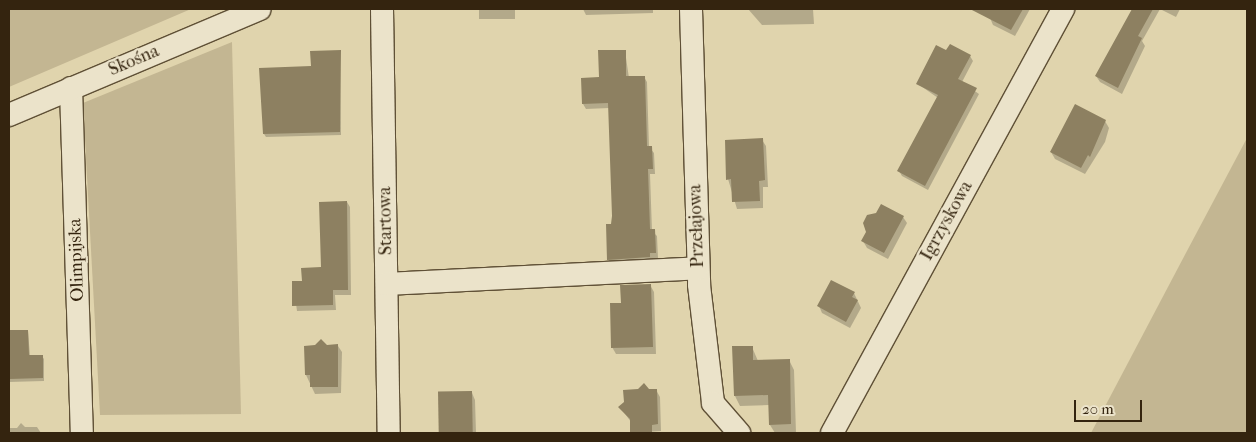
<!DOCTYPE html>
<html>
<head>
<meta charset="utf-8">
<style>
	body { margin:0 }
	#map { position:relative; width:1256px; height:442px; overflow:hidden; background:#e0d4ad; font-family:"IM FELL French Canon",serif }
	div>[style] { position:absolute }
	.green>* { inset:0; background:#c3b692 }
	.shadow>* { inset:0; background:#0003; transform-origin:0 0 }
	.building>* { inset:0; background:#8d8061; transform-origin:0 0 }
	.roads { filter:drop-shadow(1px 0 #5f5036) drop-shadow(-1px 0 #5f5036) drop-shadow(0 1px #5f5036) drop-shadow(0 -1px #5f5036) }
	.minor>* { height:22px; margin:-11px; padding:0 11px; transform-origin:11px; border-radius:11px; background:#ebe3ca }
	span { translate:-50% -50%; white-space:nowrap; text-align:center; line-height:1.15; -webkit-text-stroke:4.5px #ebe3ca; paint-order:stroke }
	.street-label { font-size:18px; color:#34240f }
	.frame { position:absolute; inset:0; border:10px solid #34240f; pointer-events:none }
	.scale { position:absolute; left:1074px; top:400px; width:68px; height:22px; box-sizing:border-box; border:2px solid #34240f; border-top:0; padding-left:6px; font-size:15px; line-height:18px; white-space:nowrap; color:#34240f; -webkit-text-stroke:4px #ebe3ca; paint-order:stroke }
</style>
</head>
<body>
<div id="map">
	<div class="green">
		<i style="clip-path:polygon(9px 9px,191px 9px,9px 87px)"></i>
		<i style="clip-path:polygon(232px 42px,241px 414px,100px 415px,83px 103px)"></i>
		<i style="clip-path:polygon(1247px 138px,1247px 433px,1091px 433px,1188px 249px)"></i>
	</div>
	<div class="shadow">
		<i style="left:479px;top:9px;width:36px;height:10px"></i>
		<i style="clip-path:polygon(583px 9px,653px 9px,653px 13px,586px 15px)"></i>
		<i style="clip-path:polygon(748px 9px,813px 9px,814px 24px,762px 25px)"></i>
		<i style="clip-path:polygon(994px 9px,1030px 9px,1015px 36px,993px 25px,990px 18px)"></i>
		<i style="clip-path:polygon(1133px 9px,1160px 9px,1142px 41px,1145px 46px,1122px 94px,1100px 82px,1096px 76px)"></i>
		<i style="clip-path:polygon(1160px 9px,1180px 9px,1176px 17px)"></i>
		<i style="clip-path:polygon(340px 51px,341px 135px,266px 137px,264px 134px,312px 67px)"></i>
		<i style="clip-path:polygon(625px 51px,629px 78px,644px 77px,647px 82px,649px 147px,654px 153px,655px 174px,650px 174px,652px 231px,657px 236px,658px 258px,653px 259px,653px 262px,612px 265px,608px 259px,613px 216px,609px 108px,586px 109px,583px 104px)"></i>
		<i style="clip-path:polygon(970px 56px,973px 61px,962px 82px,979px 94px,928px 190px,902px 176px,899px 171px,938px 98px,918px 84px)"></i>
		<i style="clip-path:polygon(1105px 121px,1109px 128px,1105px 142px,1085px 174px,1055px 159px,1051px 152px)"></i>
		<i style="clip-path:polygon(762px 140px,766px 146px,768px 187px,763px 187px,763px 208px,737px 209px,728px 179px)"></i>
		<i style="clip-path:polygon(347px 202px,350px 207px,351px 295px,335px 295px,336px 310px,297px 311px,293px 283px,303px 282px,322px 268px)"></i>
		<i style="clip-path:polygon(903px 217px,907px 223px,888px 259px,867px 248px,863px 241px,868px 232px)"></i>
		<i style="clip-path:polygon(650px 285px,654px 292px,656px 354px,616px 354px,612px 347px,622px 304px)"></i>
		<i style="clip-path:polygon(854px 293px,861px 308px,850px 328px,822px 313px,819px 306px)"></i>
		<i style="clip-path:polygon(9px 331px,28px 331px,30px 356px,42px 356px,44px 359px,44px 381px,9px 382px)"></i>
		<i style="clip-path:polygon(326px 346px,338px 346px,342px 352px,341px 393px,315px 394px,306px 375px)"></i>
		<i style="clip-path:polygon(752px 347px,758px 361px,789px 360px,794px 370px,796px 433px,775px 433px,770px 425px,769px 405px,740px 406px,735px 396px)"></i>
		<i style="clip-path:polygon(656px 390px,660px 397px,661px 431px,632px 433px,631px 422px,620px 407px,638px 391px)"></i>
		<i style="clip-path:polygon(472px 393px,475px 400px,476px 433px,441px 433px,439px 394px)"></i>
		<i style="clip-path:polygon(21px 423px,25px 427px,37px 427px,41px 433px,9px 433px,9px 428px,17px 428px)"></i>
	</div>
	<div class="building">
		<i style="clip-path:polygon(970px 9px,1023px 9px,1011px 30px)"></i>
		<i style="clip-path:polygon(1132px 9px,1153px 9px,1138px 36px,1142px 38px,1118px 88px,1095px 76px)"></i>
		<i style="clip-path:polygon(950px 44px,971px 55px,958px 79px,977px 88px,925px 186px,897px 171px,938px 95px,916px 84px,936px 45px,946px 50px)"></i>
		<i style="clip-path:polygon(341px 50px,340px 132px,263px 134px,259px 68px,311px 66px,310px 51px)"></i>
		<i style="clip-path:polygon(598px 50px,626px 50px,626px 76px,645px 76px,647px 146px,652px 146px,653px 169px,648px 169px,650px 229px,655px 229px,656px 253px,650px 253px,650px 257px,607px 260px,606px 224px,611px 224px,612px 216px,608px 103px,582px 104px,581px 78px,599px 77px)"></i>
		<i style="clip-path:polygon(1075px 104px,1106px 120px,1090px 157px,1088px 155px,1081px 168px,1050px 152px)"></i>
		<i style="clip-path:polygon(763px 138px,765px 180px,759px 181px,760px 201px,732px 202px,731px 179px,726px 180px,725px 140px)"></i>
		<i style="clip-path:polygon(347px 201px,348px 290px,333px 290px,333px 305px,292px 306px,292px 281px,302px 281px,301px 268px,321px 267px,319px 202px)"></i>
		<i style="clip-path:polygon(881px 204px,904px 216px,884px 253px,861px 241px,866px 232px,863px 223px,867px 215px,876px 213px)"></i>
		<i style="clip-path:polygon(831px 280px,855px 292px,852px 297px,858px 300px,846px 322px,817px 306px)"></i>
		<i style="clip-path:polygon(651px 284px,653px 347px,611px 348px,610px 303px,621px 303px,620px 285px)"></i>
		<i style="clip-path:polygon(9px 330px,28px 330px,29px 355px,43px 355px,43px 378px,9px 379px)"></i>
		<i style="clip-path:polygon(321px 339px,327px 345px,338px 344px,338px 387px,310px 387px,310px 375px,305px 375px,304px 346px,315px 345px)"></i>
		<i style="clip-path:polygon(732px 346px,753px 346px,753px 360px,790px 359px,791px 424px,769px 425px,768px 395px,734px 396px)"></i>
		<i style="clip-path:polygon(644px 383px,649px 389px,657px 389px,658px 424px,652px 425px,652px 433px,630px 433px,630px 419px,618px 407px,624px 402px,623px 390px,638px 389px)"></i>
		<i style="left:472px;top:391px;width:42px;height:34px;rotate:89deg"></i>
	</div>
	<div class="roads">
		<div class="minor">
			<i style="left:382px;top:9px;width:424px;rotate:89.1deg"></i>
			<i style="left:691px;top:9px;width:276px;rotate:88.3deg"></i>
			<i style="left:699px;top:285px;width:119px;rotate:83.2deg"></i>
			<i style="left:713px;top:403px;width:40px;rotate:49deg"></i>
			<i style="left:71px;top:88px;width:345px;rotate:88.2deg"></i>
			<i style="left:9px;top:115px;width:272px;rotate:-22.9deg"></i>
			<i style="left:387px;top:284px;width:311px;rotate:-2.9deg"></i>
			<i style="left:832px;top:433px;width:483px;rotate:-61.4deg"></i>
		</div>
	</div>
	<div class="street-label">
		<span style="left:134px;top:61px;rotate:-23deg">Skośna</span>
		<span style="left:386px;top:221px;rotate:-91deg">Startowa</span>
		<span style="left:947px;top:221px;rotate:-61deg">Igrzyskowa</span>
		<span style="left:697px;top:226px;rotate:-92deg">Przełajowa</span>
		<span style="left:77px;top:260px;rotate:-92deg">Olimpijska</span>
	</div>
	<div class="frame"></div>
	<div class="scale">20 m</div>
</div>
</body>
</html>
